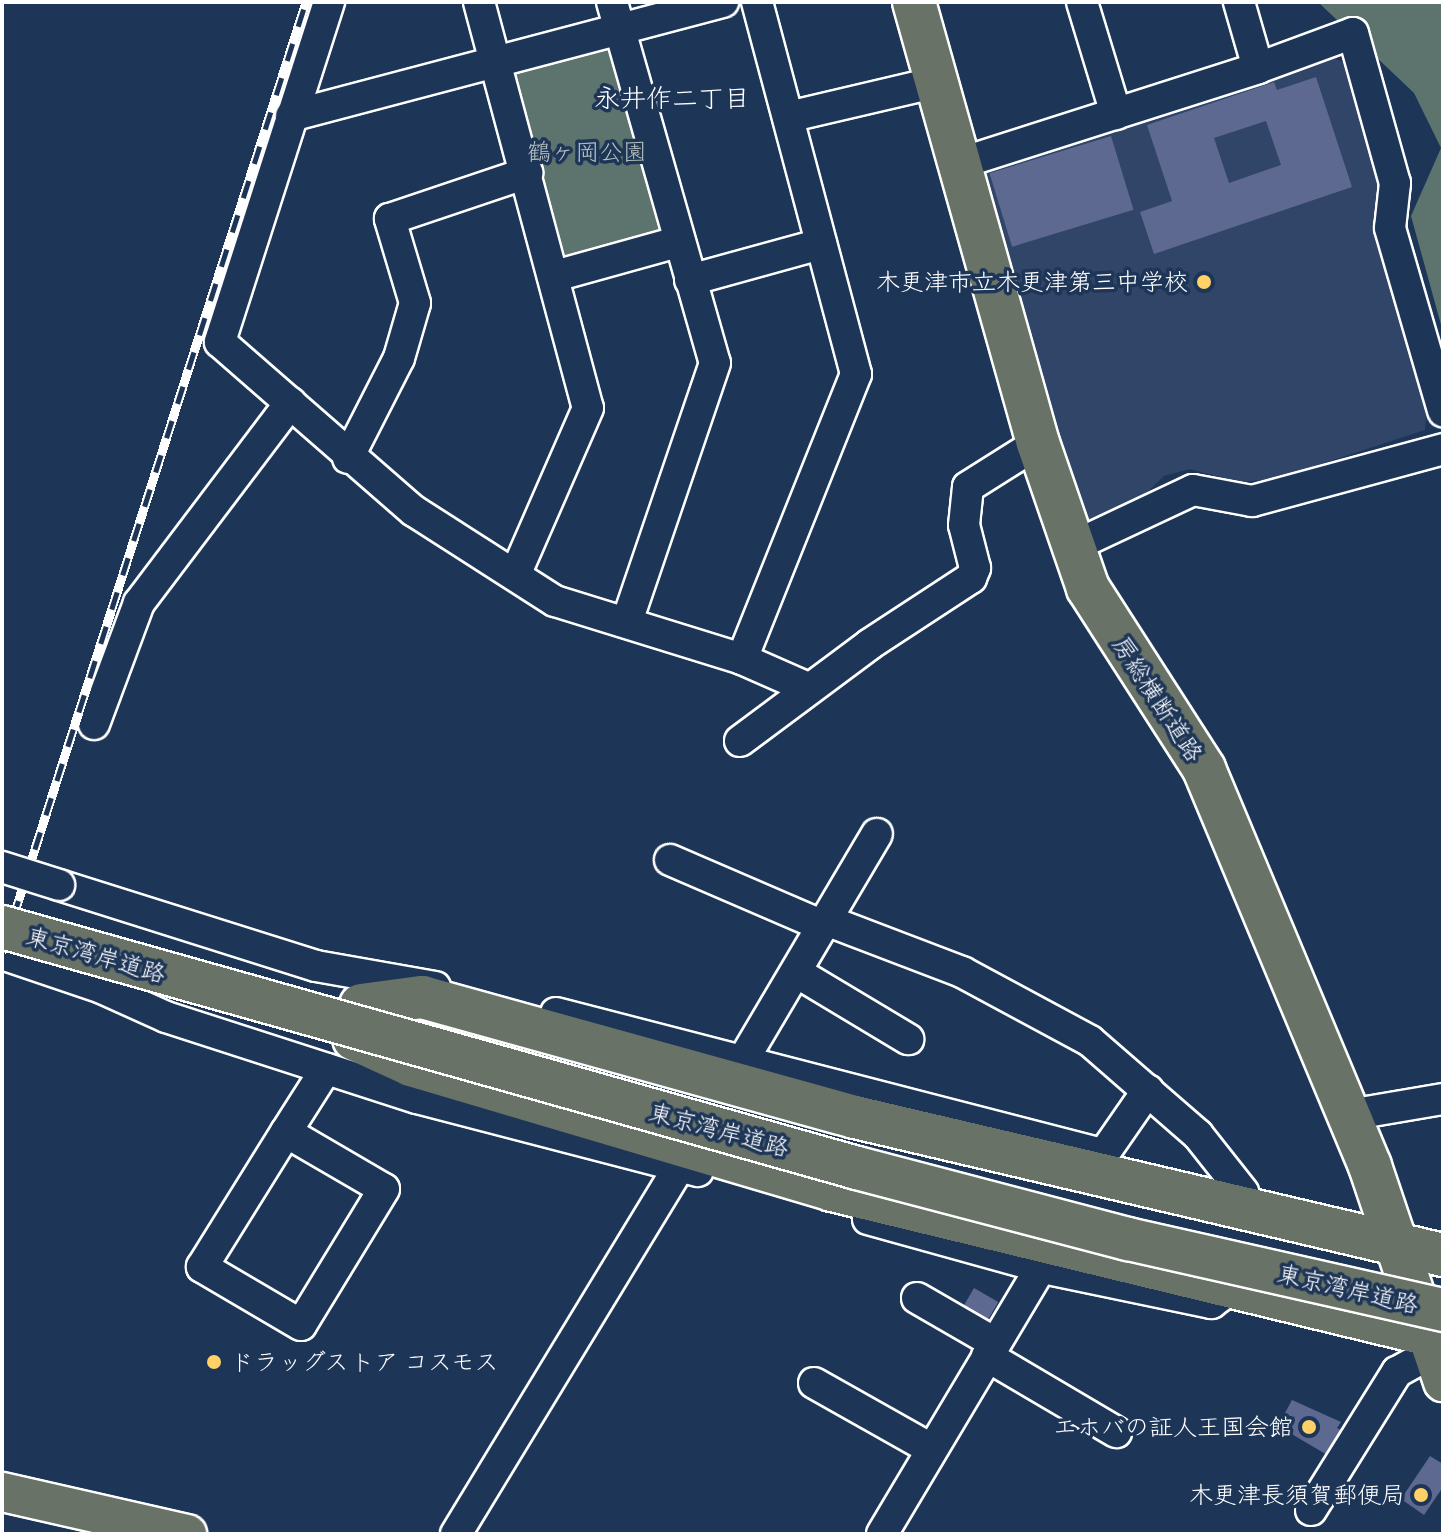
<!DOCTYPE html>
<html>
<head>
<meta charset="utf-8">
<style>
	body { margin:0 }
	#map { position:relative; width:1445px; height:1536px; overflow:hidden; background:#1d3557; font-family:"Patrick Hand","Klee One",sans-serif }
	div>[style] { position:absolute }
	.built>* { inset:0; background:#304568 }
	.green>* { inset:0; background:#5c736e; transform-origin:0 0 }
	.building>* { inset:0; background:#5d6991; transform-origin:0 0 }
	.roads { filter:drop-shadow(2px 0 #fff) drop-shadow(-2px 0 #fff) drop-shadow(0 2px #fff) drop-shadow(0 -2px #fff) }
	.minor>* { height:30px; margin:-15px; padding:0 15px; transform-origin:15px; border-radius:15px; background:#1d3557 }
	.major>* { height:38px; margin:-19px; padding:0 19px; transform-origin:19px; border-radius:19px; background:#687266 }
	.highway>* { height:42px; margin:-21px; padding:0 21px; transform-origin:21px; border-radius:21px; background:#687266 }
	.rail>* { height:9px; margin-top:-4.5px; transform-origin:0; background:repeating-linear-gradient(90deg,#1d3557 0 18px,#fff 0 36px); box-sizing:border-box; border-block:2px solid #fff }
	.bridges { filter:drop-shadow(2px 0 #fff) drop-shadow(-2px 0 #fff) drop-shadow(0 2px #fff) drop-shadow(0 -2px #fff) }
	.minor-bridge>* { height:30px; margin:-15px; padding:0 15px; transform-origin:15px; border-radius:15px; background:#1d3557 }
	.highway-bridge>* { height:42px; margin:-21px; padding:0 21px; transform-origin:21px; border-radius:21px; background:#687266 }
	.dots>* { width:22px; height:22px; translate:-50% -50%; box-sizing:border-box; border:4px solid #1d3557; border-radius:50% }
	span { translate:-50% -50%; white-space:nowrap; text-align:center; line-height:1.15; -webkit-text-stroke:7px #1d3557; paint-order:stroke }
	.park-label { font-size:24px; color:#b6c0be }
	.poi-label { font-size:24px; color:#fff }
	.right { translate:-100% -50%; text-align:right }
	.left { translate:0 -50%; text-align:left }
	.street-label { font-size:24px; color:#fff }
	.neighbourhood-label { font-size:26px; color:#fff }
	.frame { position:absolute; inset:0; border:4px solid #fff; pointer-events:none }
</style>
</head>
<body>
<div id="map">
	<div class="built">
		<i style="clip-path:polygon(1330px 56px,1349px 65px,1382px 190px,1428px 396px,1425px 430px,1275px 479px,1239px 482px,1190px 469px,1164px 476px,1135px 504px,1090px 520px,1078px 518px,981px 168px)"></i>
	</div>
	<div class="green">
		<i style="clip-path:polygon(1318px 2px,1443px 2px,1443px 332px,1411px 216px,1441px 148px,1414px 93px)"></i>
		<i style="left:620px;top:29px;width:221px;height:128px;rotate:75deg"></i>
	</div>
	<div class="building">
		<i style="clip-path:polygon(evenodd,1316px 77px,1352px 187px,1154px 254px,1140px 212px,1172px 201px,1147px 125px,1274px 82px,1277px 90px,1316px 77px,1266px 121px,1281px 165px,1229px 183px,1214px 138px,1266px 121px)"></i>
		<i style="left:1111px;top:136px;width:77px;height:127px;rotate:73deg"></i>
		<i style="left:974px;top:1288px;width:28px;height:20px;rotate:30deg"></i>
		<i style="clip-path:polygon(1292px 1400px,1341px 1422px,1337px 1428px,1343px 1431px,1329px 1456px,1278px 1426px)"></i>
		<i style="clip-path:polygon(1430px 1456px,1443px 1464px,1443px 1487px,1424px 1515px,1401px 1499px)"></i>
	</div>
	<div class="roads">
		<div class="minor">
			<i style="left:329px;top:2px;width:357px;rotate:107.8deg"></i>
			<i style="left:220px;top:342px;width:257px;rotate:41.1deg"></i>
			<i style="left:414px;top:511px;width:167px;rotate:32.6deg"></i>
			<i style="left:555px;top:601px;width:196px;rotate:17.2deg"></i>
			<i style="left:742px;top:659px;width:72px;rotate:23.7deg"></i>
			<i style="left:479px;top:2px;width:420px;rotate:75deg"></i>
			<i style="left:588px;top:408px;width:182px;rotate:113.6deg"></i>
			<i style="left:612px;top:2px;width:375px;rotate:74.1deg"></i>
			<i style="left:715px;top:363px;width:274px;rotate:108.8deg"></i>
			<i style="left:1082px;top:2px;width:117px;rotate:73.1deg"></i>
			<i style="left:1258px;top:68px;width:101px;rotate:-20.2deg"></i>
			<i style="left:1353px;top:33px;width:156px;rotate:74.4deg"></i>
			<i style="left:1395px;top:183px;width:45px;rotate:96.3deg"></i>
			<i style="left:1390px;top:228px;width:191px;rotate:73.8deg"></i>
			<i style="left:291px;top:116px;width:447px;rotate:-14.8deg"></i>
			<i style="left:788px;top:117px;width:153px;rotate:-13.2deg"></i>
			<i style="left:961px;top:163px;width:312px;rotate:-17.7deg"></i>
			<i style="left:1258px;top:68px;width:69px;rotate:-106.1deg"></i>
			<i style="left:555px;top:276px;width:128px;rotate:-15.5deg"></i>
			<i style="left:690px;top:280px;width:136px;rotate:-15.4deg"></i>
			<i style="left:348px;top:458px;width:112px;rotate:-63deg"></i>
			<i style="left:399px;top:358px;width:57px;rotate:-73.8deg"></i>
			<i style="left:415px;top:303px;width:88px;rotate:-106.6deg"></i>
			<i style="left:390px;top:219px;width:145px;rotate:-18.6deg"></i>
			<i style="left:1076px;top:545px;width:129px;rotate:-25.2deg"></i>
			<i style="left:1193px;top:490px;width:60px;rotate:10.6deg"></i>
			<i style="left:1252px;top:501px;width:198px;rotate:-15.2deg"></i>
			<i style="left:742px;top:659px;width:307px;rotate:-68.2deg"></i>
			<i style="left:856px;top:374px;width:385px;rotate:-104.9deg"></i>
			<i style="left:94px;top:724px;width:129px;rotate:-69.6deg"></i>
			<i style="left:139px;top:603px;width:251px;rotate:-52.9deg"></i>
			<i style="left:740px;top:741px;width:162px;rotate:-36.7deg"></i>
			<i style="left:870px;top:644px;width:121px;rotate:-33.2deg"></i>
			<i style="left:971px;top:578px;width:11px;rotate:-68deg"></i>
			<i style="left:975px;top:568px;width:44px;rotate:-104.3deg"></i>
			<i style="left:964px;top:525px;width:38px;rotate:-84deg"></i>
			<i style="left:968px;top:487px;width:83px;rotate:-32.2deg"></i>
			<i style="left:670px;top:860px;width:167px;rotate:23.3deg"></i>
			<i style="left:59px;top:885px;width:269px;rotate:17.5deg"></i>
			<i style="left:316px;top:966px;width:121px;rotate:10deg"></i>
			<i style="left:826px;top:920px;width:146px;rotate:20.9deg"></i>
			<i style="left:962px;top:972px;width:145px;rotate:28.3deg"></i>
			<i style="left:1090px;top:1041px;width:143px;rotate:41deg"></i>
			<i style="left:1198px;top:1135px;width:73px;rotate:51.7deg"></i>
			<i style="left:2px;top:954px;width:106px;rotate:18.8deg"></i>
			<i style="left:102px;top:988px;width:70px;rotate:24.4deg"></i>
			<i style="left:166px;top:1017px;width:264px;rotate:17.9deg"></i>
			<i style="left:417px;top:1098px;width:290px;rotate:14.6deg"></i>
			<i style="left:796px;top:972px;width:131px;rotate:30.9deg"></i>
			<i style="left:556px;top:1013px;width:556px;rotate:14.49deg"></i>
			<i style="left:742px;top:1062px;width:265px;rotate:-59.4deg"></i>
			<i style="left:1349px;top:1115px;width:95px;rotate:-9.7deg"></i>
			<i style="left:286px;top:1132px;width:113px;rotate:30.2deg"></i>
			<i style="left:384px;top:1189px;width:159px;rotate:121.4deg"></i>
			<i style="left:301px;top:1325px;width:115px;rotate:-149.6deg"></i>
			<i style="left:202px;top:1267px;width:159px;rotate:-58.1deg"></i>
			<i style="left:286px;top:1132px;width:75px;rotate:-57.6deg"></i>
			<i style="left:1103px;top:1155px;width:79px;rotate:-55.3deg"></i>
			<i style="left:868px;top:1219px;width:187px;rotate:15.5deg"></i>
			<i style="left:1048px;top:1269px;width:167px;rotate:11.8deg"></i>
			<i style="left:1211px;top:1303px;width:26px;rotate:-36deg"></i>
			<i style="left:917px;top:1298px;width:90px;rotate:30deg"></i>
			<i style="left:987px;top:1356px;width:150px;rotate:30.5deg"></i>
			<i style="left:814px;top:1383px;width:134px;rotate:29.4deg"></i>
			<i style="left:1311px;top:1510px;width:163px;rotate:-58.1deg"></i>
			<i style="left:1397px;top:1372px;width:41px;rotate:-29.1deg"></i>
			<i style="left:456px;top:1534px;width:431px;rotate:-58.7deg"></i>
			<i style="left:882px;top:1534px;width:311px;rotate:-59.2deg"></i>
		</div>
		<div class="major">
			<i style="left:1427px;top:1335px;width:50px;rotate:71.2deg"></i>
			<i style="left:2px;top:1492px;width:190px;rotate:12.8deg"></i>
		</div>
		<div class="highway">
			<i style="left:914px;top:2px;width:458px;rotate:74.3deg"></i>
			<i style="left:1038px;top:443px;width:153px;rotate:71deg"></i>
			<i style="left:1088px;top:588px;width:215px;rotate:57.3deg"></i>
			<i style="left:1204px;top:769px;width:430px;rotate:67.3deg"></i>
			<i style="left:1370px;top:1166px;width:178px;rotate:71.4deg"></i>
			<i style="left:361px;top:1005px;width:62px;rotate:-7.5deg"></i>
			<i style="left:422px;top:997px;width:449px;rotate:15.5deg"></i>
			<i style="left:855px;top:1117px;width:604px;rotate:13.21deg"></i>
			<i style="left:354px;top:1039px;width:63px;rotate:24.5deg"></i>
			<i style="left:411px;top:1065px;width:439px;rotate:16.5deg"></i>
			<i style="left:832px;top:1190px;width:629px;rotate:13.62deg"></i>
		</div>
	</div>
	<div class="rail">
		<i style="left:2px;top:952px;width:997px;rotate:-72.26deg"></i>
	</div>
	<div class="bridges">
		<div class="minor-bridge">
			<i style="left:2px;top:867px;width:60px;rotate:17.5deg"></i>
		</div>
		<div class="highway-bridge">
			<i style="left:2px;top:927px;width:888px;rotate:15.74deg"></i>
			<i style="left:857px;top:1168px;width:280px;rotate:14.7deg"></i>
			<i style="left:1128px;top:1239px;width:323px;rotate:12.7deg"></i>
		</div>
	</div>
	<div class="dots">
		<i style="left:1204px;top:282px;background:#ffd166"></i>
		<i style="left:214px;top:1362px;background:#ffd166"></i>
		<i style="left:1309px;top:1427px;background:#ffd166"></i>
		<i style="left:1421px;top:1495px;background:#ffd166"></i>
	</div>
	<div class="park-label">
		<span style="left:587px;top:152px">鶴ヶ岡公園</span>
	</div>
	<div class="poi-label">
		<span class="right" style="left:1188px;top:282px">木更津市立木更津第三中学校</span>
		<span class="left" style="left:230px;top:1362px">ドラッグストア コスモス</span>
		<span class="right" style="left:1293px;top:1427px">エホバの証人王国会館</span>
		<span class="right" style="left:1405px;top:1495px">木更津長須賀郵便局</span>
	</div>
	<div class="street-label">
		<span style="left:1158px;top:699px;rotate:57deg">房総横断道路</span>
		<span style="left:96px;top:955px;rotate:16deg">東京湾岸道路</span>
		<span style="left:719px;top:1130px;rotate:15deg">東京湾岸道路</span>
		<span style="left:1348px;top:1289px;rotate:13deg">東京湾岸道路</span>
	</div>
	<div class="neighbourhood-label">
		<span style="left:672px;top:98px">永井作二丁目</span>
	</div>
	<div class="frame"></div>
</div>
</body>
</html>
